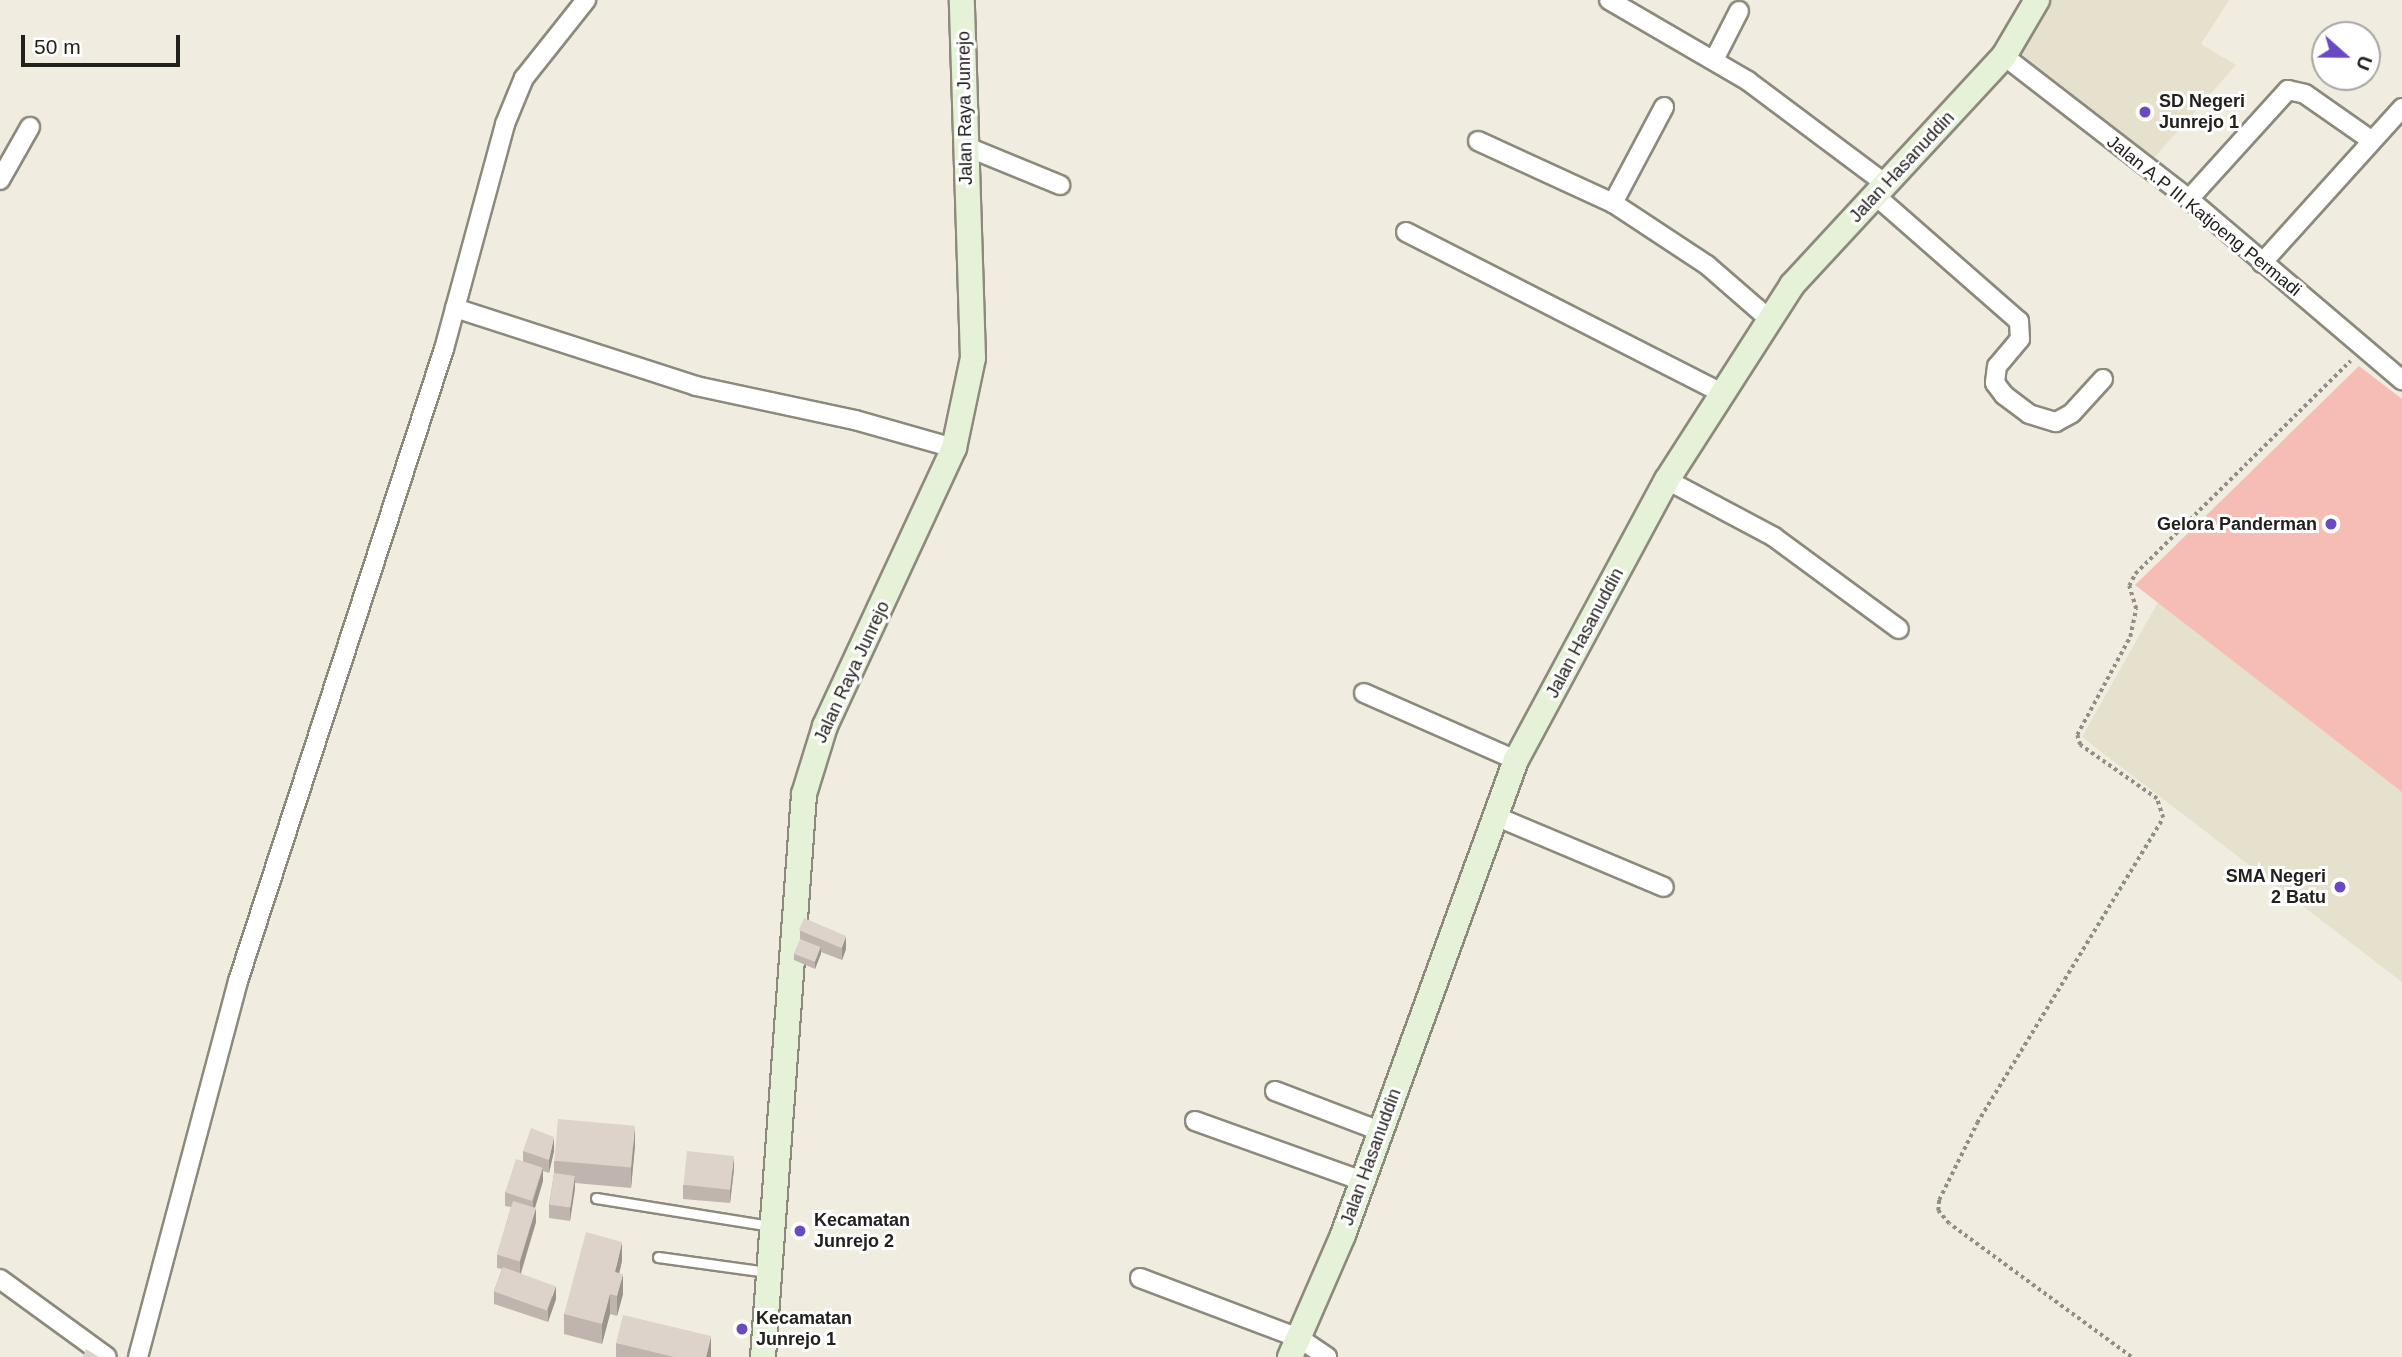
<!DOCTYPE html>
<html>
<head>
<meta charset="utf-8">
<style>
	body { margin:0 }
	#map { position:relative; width:2402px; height:1357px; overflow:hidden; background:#f0ede0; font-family:Arial,sans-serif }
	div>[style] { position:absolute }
	.built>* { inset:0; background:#e6e1cd }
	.green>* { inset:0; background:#f5bdb4 }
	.path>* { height:3.5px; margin-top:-1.75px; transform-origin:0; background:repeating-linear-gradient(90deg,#908e85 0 3.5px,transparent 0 7px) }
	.roads { filter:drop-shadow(2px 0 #8c897d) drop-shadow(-2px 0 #8c897d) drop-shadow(0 2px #8c897d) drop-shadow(0 -2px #8c897d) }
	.lane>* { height:9px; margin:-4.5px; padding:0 4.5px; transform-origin:4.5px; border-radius:4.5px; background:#fff }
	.street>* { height:18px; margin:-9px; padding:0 9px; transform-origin:9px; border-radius:9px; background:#fff }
	.secondary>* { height:24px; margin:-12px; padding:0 12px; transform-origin:12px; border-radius:12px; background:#e6f2d7 }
	.wall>* { inset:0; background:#bfb5ae }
	.shaded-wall>* { inset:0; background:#9b948d }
	.building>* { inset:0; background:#ded3ca; transform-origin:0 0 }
	.dots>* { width:19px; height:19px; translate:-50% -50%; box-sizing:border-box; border:4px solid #fff; border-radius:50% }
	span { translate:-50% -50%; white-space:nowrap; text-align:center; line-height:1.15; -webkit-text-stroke:6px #fff; paint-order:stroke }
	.poi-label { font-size:18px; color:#22211d; font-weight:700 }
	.left { translate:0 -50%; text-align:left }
	.right { translate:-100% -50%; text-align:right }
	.street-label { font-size:18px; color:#22211d }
	.north { position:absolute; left:2311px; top:21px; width:70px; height:70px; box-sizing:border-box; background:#fff; border:2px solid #a7a6a5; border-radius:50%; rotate:111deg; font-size:19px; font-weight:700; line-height:28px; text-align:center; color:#22211d }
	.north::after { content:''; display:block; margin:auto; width:24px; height:32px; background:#6a4ac3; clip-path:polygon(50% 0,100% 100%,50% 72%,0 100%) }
	.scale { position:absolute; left:21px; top:35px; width:159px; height:32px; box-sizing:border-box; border:4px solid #22211d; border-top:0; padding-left:9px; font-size:21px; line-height:24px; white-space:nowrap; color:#22211d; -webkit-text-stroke:5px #fff; paint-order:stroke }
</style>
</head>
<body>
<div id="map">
	<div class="built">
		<i style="clip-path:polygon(2049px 0,2229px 0,2201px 44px,2236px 65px,2154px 158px,2022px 55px,2023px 47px)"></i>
		<i style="clip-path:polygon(2158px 602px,2402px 792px,2402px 982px,2082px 737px)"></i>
	</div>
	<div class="green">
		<i style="clip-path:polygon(2359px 366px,2402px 399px,2402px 792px,2135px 585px)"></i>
	</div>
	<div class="path">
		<i style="left:2131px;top:1357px;width:225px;rotate:-143.8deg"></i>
		<i style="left:1949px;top:1224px;width:17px;rotate:-130deg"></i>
		<i style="left:1938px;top:1211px;width:11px;rotate:-85deg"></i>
		<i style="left:1939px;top:1200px;width:86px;rotate:-63.7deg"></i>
		<i style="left:1977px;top:1123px;width:357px;rotate:-58.6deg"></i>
		<i style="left:2163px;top:818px;width:20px;rotate:-108deg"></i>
		<i style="left:2157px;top:799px;width:94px;rotate:-145deg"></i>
		<i style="left:2080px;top:745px;width:10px;rotate:-107deg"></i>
		<i style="left:2077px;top:735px;width:111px;rotate:-61.6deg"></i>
		<i style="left:2130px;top:637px;width:29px;rotate:-78deg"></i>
		<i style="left:2136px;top:609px;width:24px;rotate:-107deg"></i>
		<i style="left:2129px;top:586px;width:13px;rotate:-63deg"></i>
		<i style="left:2135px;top:574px;width:303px;rotate:-44.7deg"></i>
	</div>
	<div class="roads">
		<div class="lane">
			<i style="left:596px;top:1198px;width:176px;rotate:9.1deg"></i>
			<i style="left:658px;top:1257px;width:110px;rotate:7.8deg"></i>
		</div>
		<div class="street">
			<i style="left:1609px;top:0;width:161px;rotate:30.2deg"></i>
			<i style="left:1748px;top:81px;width:174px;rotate:36.8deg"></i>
			<i style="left:2004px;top:56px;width:234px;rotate:37.7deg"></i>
			<i style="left:2189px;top:199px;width:280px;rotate:40.4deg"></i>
			<i style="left:1714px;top:60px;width:55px;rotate:-63deg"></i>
			<i style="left:1664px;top:107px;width:109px;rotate:118deg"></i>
			<i style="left:1613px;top:203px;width:113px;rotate:33.4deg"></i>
			<i style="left:1707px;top:265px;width:81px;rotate:41deg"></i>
			<i style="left:1478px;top:141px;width:149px;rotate:24.7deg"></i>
			<i style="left:965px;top:146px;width:103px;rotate:22.3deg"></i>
			<i style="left:0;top:180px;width:61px;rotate:-60.5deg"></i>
			<i style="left:1876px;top:196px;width:190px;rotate:41.2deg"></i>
			<i style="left:2019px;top:321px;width:18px;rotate:87deg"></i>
			<i style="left:2020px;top:339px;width:35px;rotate:130deg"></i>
			<i style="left:1997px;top:366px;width:17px;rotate:97deg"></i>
			<i style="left:1995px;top:383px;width:15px;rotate:53deg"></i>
			<i style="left:2004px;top:395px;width:31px;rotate:37deg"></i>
			<i style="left:2029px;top:414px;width:28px;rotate:17deg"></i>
			<i style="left:2056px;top:422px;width:18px;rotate:-29deg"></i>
			<i style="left:2072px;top:413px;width:46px;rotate:-47.6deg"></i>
			<i style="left:2189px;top:199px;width:147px;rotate:-47.8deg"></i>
			<i style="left:2288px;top:90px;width:17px;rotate:13deg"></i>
			<i style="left:2305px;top:94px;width:80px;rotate:34.9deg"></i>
			<i style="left:1406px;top:232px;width:355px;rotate:27deg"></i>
			<i style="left:2262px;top:263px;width:209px;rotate:-47.9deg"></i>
			<i style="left:455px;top:308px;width:253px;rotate:17.9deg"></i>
			<i style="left:696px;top:386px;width:163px;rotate:12.1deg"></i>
			<i style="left:855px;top:420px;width:103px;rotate:15.8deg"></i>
			<i style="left:1667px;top:480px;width:121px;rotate:28deg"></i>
			<i style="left:1774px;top:537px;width:155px;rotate:36.4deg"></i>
			<i style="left:1364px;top:693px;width:166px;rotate:23.8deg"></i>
			<i style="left:1495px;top:816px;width:183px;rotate:22.8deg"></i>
			<i style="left:1275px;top:1091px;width:112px;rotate:20.9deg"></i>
			<i style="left:1195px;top:1121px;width:178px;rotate:19.7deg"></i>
			<i style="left:1140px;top:1278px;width:170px;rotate:20.7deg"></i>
			<i style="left:1299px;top:1338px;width:34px;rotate:34deg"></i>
			<i style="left:0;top:1279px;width:132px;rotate:36.1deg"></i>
			<i style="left:138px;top:1357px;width:389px;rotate:-75.1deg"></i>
			<i style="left:238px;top:981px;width:665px;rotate:-71.95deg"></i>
			<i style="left:444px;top:349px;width:233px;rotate:-74.8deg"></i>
			<i style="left:505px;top:124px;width:50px;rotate:-67.6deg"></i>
			<i style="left:524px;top:78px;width:100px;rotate:-51.5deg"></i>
		</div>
		<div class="secondary">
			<i style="left:763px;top:1357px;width:564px;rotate:-85.83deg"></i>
			<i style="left:804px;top:794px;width:71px;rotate:-72.8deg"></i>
			<i style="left:825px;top:726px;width:306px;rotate:-65.1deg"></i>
			<i style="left:954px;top:448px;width:92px;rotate:-78.1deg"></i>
			<i style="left:973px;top:358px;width:358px;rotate:-91.8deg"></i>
			<i style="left:1290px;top:1357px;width:133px;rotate:-66.5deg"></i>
			<i style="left:1343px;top:1235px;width:506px;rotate:-69.99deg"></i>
			<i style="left:1516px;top:760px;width:318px;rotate:-61.7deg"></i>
			<i style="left:1667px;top:480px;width:232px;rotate:-57.3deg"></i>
			<i style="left:1792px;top:285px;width:312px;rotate:-47.2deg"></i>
			<i style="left:2004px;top:56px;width:65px;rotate:-59.5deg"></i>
		</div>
	</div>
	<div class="wall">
		<i style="clip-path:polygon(800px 930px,846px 949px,842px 960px,821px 952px,815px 969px,794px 960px,794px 954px,800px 940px)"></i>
		<i style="clip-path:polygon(635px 1146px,631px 1188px,575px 1183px,570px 1221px,549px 1218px,549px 1205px,554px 1173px,554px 1161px)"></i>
		<i style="clip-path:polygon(523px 1151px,554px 1151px,549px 1173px,543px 1171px,543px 1181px,535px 1208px,536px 1222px,521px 1274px,556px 1299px,548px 1322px,494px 1304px,494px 1291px,502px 1269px,497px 1268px,497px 1255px,511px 1207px,505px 1206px,505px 1192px,523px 1162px)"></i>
		<i style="clip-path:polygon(734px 1169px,730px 1203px,683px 1199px,683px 1185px)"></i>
		<i style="clip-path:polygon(622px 1261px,619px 1273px,623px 1294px,617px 1316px,610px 1314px,602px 1344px,564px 1334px,564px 1314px)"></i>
		<i style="clip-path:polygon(616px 1343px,711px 1356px,711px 1357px,616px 1357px)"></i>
	</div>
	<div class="shaded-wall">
		<i style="clip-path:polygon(846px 936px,846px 949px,842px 960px,842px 947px)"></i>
		<i style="clip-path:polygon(821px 947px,821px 954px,815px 969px,815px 962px)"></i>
		<i style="clip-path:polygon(635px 1126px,635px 1146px,631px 1188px,631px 1168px)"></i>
		<i style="clip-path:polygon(554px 1137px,554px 1151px,549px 1173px,549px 1160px)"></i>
		<i style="clip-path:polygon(734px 1156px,734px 1169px,730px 1203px,730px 1190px)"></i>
		<i style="clip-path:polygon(543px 1168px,543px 1181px,533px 1214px,533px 1201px)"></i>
		<i style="clip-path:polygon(575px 1176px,575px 1189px,570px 1221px,570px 1208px)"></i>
		<i style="clip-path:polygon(536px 1208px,536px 1222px,520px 1275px,520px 1262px)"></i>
		<i style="clip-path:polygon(622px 1242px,622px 1261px,615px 1292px,615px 1272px)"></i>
		<i style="clip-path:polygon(623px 1274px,623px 1294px,617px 1316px,617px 1296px)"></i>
		<i style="clip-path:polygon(556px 1286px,556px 1299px,548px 1322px,548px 1309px)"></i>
		<i style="clip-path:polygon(610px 1294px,610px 1314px,602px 1344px,602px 1324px)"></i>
		<i style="clip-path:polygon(711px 1336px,711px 1357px,706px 1357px)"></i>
	</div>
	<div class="building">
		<i style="left:804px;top:918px;width:46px;height:13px;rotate:23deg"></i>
		<i style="left:800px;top:939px;width:22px;height:16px;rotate:21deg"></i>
		<i style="left:558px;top:1119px;width:77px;height:42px;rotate:5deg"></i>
		<i style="clip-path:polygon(531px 1128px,554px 1137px,549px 1160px,523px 1151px)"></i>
		<i style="left:687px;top:1151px;width:47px;height:34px;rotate:6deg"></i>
		<i style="left:516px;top:1159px;width:28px;height:35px;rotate:18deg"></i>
		<i style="left:554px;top:1173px;width:21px;height:32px;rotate:8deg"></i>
		<i style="left:513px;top:1201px;width:24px;height:56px;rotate:17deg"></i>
		<i style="clip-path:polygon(586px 1232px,622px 1242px,615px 1272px,623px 1274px,617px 1296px,610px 1294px,602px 1324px,564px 1314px)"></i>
		<i style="left:503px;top:1267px;width:56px;height:26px;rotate:20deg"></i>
		<i style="clip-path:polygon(623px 1315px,711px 1336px,706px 1357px,674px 1357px,616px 1343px)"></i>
		<i style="clip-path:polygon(86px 1349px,99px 1357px,83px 1357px)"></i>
	</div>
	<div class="dots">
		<i style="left:2145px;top:112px;background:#6a4ac3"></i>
		<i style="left:2331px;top:524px;background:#6a4ac3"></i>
		<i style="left:2340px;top:887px;background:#6a4ac3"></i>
		<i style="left:800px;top:1231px;background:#6a4ac3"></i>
		<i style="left:742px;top:1329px;background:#6a4ac3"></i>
	</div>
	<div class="poi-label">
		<span class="left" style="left:2159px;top:112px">SD Negeri<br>Junrejo 1</span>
		<span class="right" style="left:2317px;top:524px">Gelora Panderman</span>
		<span class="right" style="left:2326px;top:887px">SMA Negeri<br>2 Batu</span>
		<span class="left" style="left:814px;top:1231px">Kecamatan<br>Junrejo 2</span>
		<span class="left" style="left:756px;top:1329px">Kecamatan<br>Junrejo 1</span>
	</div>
	<div class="street-label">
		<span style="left:965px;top:108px;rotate:-91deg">Jalan Raya Junrejo</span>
		<span style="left:1902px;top:167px;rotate:-47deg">Jalan Hasanuddin</span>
		<span style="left:2204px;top:216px;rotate:39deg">Jalan A.P III Katjoeng Permadi</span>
		<span style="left:1585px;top:633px;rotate:-62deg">Jalan Hasanuddin</span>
		<span style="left:852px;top:672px;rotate:-65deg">Jalan Raya Junrejo</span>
		<span style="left:1371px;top:1157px;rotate:-70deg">Jalan Hasanuddin</span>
	</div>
	<div class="north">U</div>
	<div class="scale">50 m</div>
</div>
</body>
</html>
